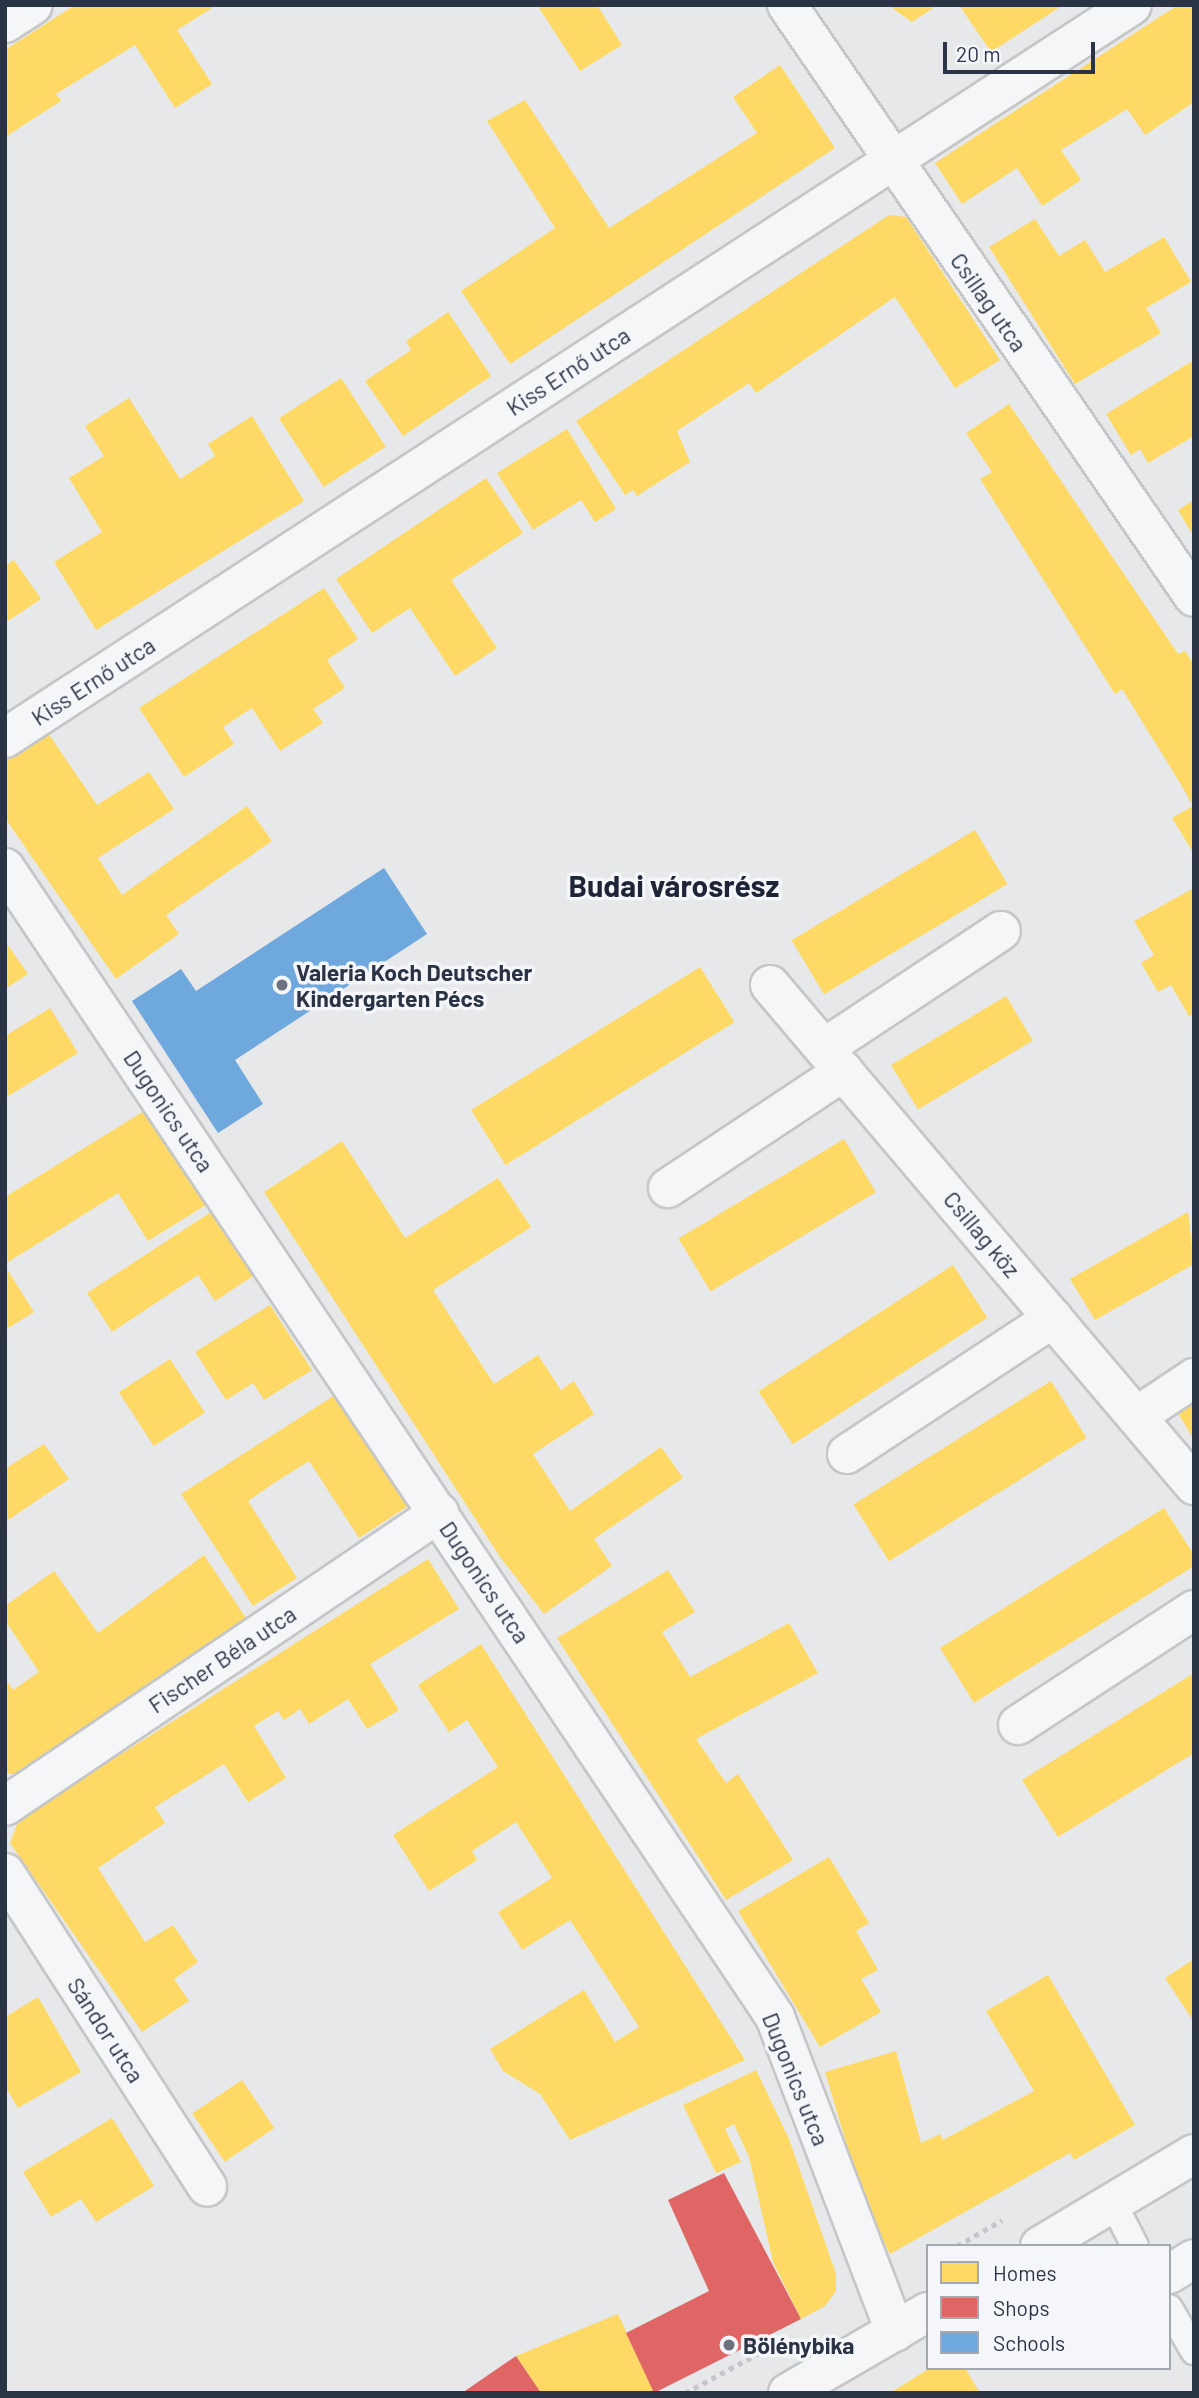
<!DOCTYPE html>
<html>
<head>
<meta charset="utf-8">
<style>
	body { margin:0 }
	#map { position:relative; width:1199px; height:2398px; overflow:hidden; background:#e6e8ea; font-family:Barlow,sans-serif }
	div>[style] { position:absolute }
	.homes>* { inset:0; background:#ffd966; transform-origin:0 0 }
	.shops>* { inset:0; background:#e06666 }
	.schools>* { inset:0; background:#6fa8dc }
	.path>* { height:4.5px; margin-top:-2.25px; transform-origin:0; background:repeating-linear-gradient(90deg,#c5c6ca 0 5px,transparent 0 10px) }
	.roads { filter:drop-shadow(2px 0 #c4c6c8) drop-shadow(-2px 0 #c4c6c8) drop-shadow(0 2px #c4c6c8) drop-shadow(0 -2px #c4c6c8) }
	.service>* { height:26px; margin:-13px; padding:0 13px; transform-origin:13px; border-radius:13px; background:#f5f6f7 }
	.pedestrian>* { height:38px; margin:-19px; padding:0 19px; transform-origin:19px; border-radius:19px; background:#f5f6f7 }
	.minor>* { height:38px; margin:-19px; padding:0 19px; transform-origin:19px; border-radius:19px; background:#f5f6f7 }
	.tertiary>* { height:38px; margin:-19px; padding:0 19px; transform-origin:19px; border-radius:19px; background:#f5f6f7 }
	.dots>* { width:19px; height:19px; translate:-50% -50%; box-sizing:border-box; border:4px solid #f4f6f9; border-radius:50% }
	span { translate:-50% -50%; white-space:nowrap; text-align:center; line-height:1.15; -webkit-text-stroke:7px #f4f6f9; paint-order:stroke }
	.street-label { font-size:23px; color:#2b3445 }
	.poi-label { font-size:23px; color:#2b3445; font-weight:700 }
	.left { translate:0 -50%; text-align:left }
	.district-label { font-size:30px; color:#1d2536; font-weight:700 }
	.frame { position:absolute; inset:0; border:7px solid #2b3445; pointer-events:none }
	.legend { position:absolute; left:926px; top:2244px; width:245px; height:126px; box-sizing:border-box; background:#f4f6f9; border:2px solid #a4a8b1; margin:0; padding:9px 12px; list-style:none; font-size:21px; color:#2b3445 }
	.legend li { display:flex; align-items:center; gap:14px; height:35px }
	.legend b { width:35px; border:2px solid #a4a8b1 }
	.scale { position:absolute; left:943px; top:42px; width:152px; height:32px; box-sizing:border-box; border:4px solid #2b3445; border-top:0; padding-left:9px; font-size:21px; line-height:24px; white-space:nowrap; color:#2b3445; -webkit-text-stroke:5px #f4f6f9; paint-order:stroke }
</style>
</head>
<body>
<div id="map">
	<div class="homes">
		<i style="clip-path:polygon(75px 5px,217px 5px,177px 30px,212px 84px,175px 108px,135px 45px,56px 94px,61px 101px,5px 137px,5px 50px)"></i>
		<i style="clip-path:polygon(537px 5px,597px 5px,622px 45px,580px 71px)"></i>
		<i style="clip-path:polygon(888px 5px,938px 5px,912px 22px)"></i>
		<i style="clip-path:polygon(959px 5px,1063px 5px,991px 52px)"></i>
		<i style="clip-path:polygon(1178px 5px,1194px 5px,1194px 102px,1145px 135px,1127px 109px,1061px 150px,1081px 180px,1042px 206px,1017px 168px,962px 204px,935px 163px)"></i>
		<i style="clip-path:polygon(780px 65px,835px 148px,510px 364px,461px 291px,555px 228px,487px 121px,525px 100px,609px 228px,757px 133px,733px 97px)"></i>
		<i style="clip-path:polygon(889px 215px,906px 217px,1000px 360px,955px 388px,895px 297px,756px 393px,749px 383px,677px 431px,690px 462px,637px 496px,633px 490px,625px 495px,576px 421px)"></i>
		<i style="clip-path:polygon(1035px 219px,1059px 256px,1085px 240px,1105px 272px,1164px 237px,1191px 282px,1146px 308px,1161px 333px,1075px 384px,989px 247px)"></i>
		<i style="clip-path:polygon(448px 312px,491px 376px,403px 436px,365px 381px,411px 350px,406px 341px)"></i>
		<i style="clip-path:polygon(1194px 360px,1194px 436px,1148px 463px,1140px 449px,1131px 455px,1106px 414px)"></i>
		<i style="left:341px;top:378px;width:82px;height:74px;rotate:57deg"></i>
		<i style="clip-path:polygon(129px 398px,180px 479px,215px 456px,208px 444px,252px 416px,304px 501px,96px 630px,54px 562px,102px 532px,69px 478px,104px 456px,85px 426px)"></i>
		<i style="clip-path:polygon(1009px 404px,1178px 654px,1185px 651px,1194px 665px,1194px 854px,1172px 818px,1193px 806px,1177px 778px,1122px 689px,1115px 694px,980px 479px,992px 472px,966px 433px)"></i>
		<i style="clip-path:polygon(567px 429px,616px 509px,595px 522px,581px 500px,533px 530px,497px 473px)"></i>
		<i style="clip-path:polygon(486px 478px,523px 533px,451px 580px,497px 648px,455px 676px,410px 608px,372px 633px,336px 579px)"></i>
		<i style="clip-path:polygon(1194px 500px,1194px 537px,1178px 510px)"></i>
		<i style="clip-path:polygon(14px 560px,41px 599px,5px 623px,5px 566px)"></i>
		<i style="clip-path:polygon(324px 588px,358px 639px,327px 660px,345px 688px,313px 709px,323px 723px,280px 751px,252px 708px,223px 727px,234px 744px,184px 777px,139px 708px)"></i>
		<i style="clip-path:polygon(48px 733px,97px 805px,149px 772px,174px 809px,98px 858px,122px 895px,247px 806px,272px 841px,166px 915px,179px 934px,116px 979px,5px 818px,5px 761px)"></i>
		<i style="left:975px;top:830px;width:63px;height:214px;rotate:59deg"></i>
		<i style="clip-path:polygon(1194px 888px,1194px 1013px,1189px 1016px,1171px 985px,1158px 992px,1141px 963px,1154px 955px,1134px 921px)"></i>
		<i style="clip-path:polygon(5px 941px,28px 974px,5px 989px)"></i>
		<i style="left:700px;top:967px;width:65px;height:270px;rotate:58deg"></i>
		<i style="left:1006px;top:996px;width:52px;height:134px;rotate:59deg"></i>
		<i style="clip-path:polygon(50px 1008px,78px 1053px,5px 1098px,5px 1036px)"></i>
		<i style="clip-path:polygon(149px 1108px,209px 1203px,148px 1241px,118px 1193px,5px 1264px,5px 1197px)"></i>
		<i style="left:844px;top:1139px;width:62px;height:193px;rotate:59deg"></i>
		<i style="clip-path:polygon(342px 1141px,405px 1238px,498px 1178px,531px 1227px,433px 1290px,494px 1384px,538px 1355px,561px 1390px,574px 1381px,594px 1414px,533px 1454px,570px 1511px,661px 1447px,683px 1478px,594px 1539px,612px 1566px,544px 1614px,500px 1557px,264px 1192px)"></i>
		<i style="clip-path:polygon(214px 1210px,256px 1274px,215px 1301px,198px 1275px,112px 1332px,87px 1293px)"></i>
		<i style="clip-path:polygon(1188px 1212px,1194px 1264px,1095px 1320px,1070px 1279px)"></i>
		<i style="left:953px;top:1265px;width:63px;height:232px;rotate:57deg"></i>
		<i style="clip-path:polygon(5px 1266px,34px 1312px,5px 1330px)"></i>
		<i style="clip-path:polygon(270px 1305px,312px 1370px,264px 1400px,253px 1383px,226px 1400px,195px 1352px)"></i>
		<i style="left:170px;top:1359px;width:64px;height:61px;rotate:57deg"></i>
		<i style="left:1051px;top:1381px;width:67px;height:233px;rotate:58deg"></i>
		<i style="clip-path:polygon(335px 1395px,408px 1506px,359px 1538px,309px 1461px,277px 1481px,248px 1501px,297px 1578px,253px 1606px,181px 1494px)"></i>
		<i style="clip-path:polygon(1194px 1404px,1194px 1440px,1178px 1413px)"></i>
		<i style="clip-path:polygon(44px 1444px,69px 1479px,5px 1522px,5px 1469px)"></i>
		<i style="clip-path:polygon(1164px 1508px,1194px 1555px,1194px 1566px,974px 1703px,940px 1648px)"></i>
		<i style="clip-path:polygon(204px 1555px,246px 1618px,21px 1775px,5px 1773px,5px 1678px,13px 1690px,39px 1672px,5px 1620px,5px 1606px,54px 1571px,98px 1633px)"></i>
		<i style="clip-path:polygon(428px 1559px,459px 1609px,370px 1664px,399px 1710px,367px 1729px,348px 1699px,309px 1724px,300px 1709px,284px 1720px,278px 1711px,254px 1726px,286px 1778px,248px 1802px,224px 1764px,155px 1807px,165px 1823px,98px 1868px,145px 1942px,173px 1925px,198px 1962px,174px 1979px,189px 2001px,142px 2032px,10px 1843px,19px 1819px)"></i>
		<i style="clip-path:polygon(668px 1570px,695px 1612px,662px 1632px,690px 1677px,789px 1623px,818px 1673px,696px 1739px,726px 1783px,738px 1774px,793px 1860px,726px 1900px,557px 1638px)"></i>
		<i style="clip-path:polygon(481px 1644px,745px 2060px,570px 2140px,540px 2094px,503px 2071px,490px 2049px,584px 1990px,615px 2042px,639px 2027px,570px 1920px,522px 1950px,498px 1912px,552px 1878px,516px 1822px,472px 1851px,477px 1860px,429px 1891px,393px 1835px,498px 1767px,467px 1720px,449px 1732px,418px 1685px)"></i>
		<i style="clip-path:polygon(1194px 1673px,1194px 1753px,1058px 1837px,1022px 1780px)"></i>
		<i style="clip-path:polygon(829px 1857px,869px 1923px,856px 1931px,878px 1970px,861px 1979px,881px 2012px,820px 2047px,738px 1911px)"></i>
		<i style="clip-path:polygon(1194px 1959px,1194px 2022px,1165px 1978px)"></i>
		<i style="clip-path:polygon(1048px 1975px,1135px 2125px,1074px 2160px,1070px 2153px,890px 2254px,865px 2206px,825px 2072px,896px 2051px,921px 2143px,940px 2134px,943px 2140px,1034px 2091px,986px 2011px)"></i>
		<i style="clip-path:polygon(38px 1997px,81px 2072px,18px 2108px,5px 2086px,5px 2017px)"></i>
		<i style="clip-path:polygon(756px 2070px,789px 2139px,836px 2274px,836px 2291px,825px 2306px,801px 2319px,773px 2262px,749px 2157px,734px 2124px,725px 2129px,741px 2162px,716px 2173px,683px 2105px)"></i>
		<i style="left:242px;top:2080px;width:58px;height:60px;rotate:56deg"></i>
		<i style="clip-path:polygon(112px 2118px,154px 2186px,96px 2222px,81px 2199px,51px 2217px,23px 2172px)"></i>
		<i style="clip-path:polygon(618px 2314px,654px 2393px,541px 2393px,516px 2356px)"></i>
		<i style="clip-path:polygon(930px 2368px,965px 2368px,980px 2393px,890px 2393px)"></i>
	</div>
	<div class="shops">
		<i style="clip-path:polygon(724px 2173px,801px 2319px,654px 2393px,626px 2333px,709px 2291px,668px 2200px)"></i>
		<i style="clip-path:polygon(516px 2356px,541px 2393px,462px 2393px)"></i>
	</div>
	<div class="schools">
		<i style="clip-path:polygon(384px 868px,427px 934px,235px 1060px,263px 1104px,218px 1133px,132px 1001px,181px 969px,196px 991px)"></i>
	</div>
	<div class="path">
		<i style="left:957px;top:2246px;width:52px;rotate:-30deg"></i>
		<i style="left:685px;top:2393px;width:86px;rotate:-28.3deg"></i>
	</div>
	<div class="roads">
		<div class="service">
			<i style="left:1113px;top:2203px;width:48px;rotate:62.9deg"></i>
			<i style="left:1169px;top:2308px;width:50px;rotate:59.8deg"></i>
		</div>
		<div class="pedestrian">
			<i style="left:1169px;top:2274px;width:29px;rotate:-31deg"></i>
		</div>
		<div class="minor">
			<i style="left:787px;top:5px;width:718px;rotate:55.49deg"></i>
			<i style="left:5px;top:23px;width:33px;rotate:-33deg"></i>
			<i style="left:5px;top:738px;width:1344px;rotate:-33.04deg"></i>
			<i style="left:5px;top:868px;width:1383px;rotate:56.17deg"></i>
			<i style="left:775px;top:2017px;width:337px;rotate:69.1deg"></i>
			<i style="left:770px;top:985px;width:656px;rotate:49.7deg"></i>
			<i style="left:824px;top:1048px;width:212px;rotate:-33.5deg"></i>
			<i style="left:668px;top:1188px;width:211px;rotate:-33.6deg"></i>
			<i style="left:1137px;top:1416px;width:69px;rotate:-33.7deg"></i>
			<i style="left:847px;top:1454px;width:247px;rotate:-33.4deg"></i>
			<i style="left:1018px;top:1725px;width:210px;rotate:-33.2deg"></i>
			<i style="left:5px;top:1806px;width:524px;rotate:-34.02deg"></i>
			<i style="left:5px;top:1873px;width:373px;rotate:57.2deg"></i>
		</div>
		<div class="tertiary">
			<i style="left:1040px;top:2246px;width:179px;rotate:-30.9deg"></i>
			<i style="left:788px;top:2393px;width:162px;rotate:-30.1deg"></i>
		</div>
	</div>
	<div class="dots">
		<i style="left:282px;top:985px;background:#6c737f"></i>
		<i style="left:729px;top:2345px;background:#6c737f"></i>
	</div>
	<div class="street-label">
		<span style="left:989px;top:302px;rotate:55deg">Csillag utca</span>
		<span style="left:568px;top:371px;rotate:-33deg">Kiss Ernő utca</span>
		<span style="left:93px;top:681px;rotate:-33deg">Kiss Ernő utca</span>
		<span style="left:169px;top:1111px;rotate:56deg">Dugonics utca</span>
		<span style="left:982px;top:1234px;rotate:50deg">Csillag köz</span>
		<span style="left:485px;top:1582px;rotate:56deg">Dugonics utca</span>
		<span style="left:222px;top:1659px;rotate:-34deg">Fischer Béla utca</span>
		<span style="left:106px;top:2030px;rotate:57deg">Sándor utca</span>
		<span style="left:796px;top:2079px;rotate:68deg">Dugonics utca</span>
	</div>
	<div class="poi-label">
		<span class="left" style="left:296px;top:985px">Valeria Koch Deutscher<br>Kindergarten Pécs</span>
		<span class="left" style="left:743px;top:2345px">Bölénybika</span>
	</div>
	<div class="district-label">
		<span style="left:674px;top:885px">Budai városrész</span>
	</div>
	<div class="frame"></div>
	<ul class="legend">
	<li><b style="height:19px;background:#ffd966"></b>Homes</li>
	<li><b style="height:19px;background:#e06666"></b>Shops</li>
	<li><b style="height:19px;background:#6fa8dc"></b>Schools</li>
	</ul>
	<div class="scale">20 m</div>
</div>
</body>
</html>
